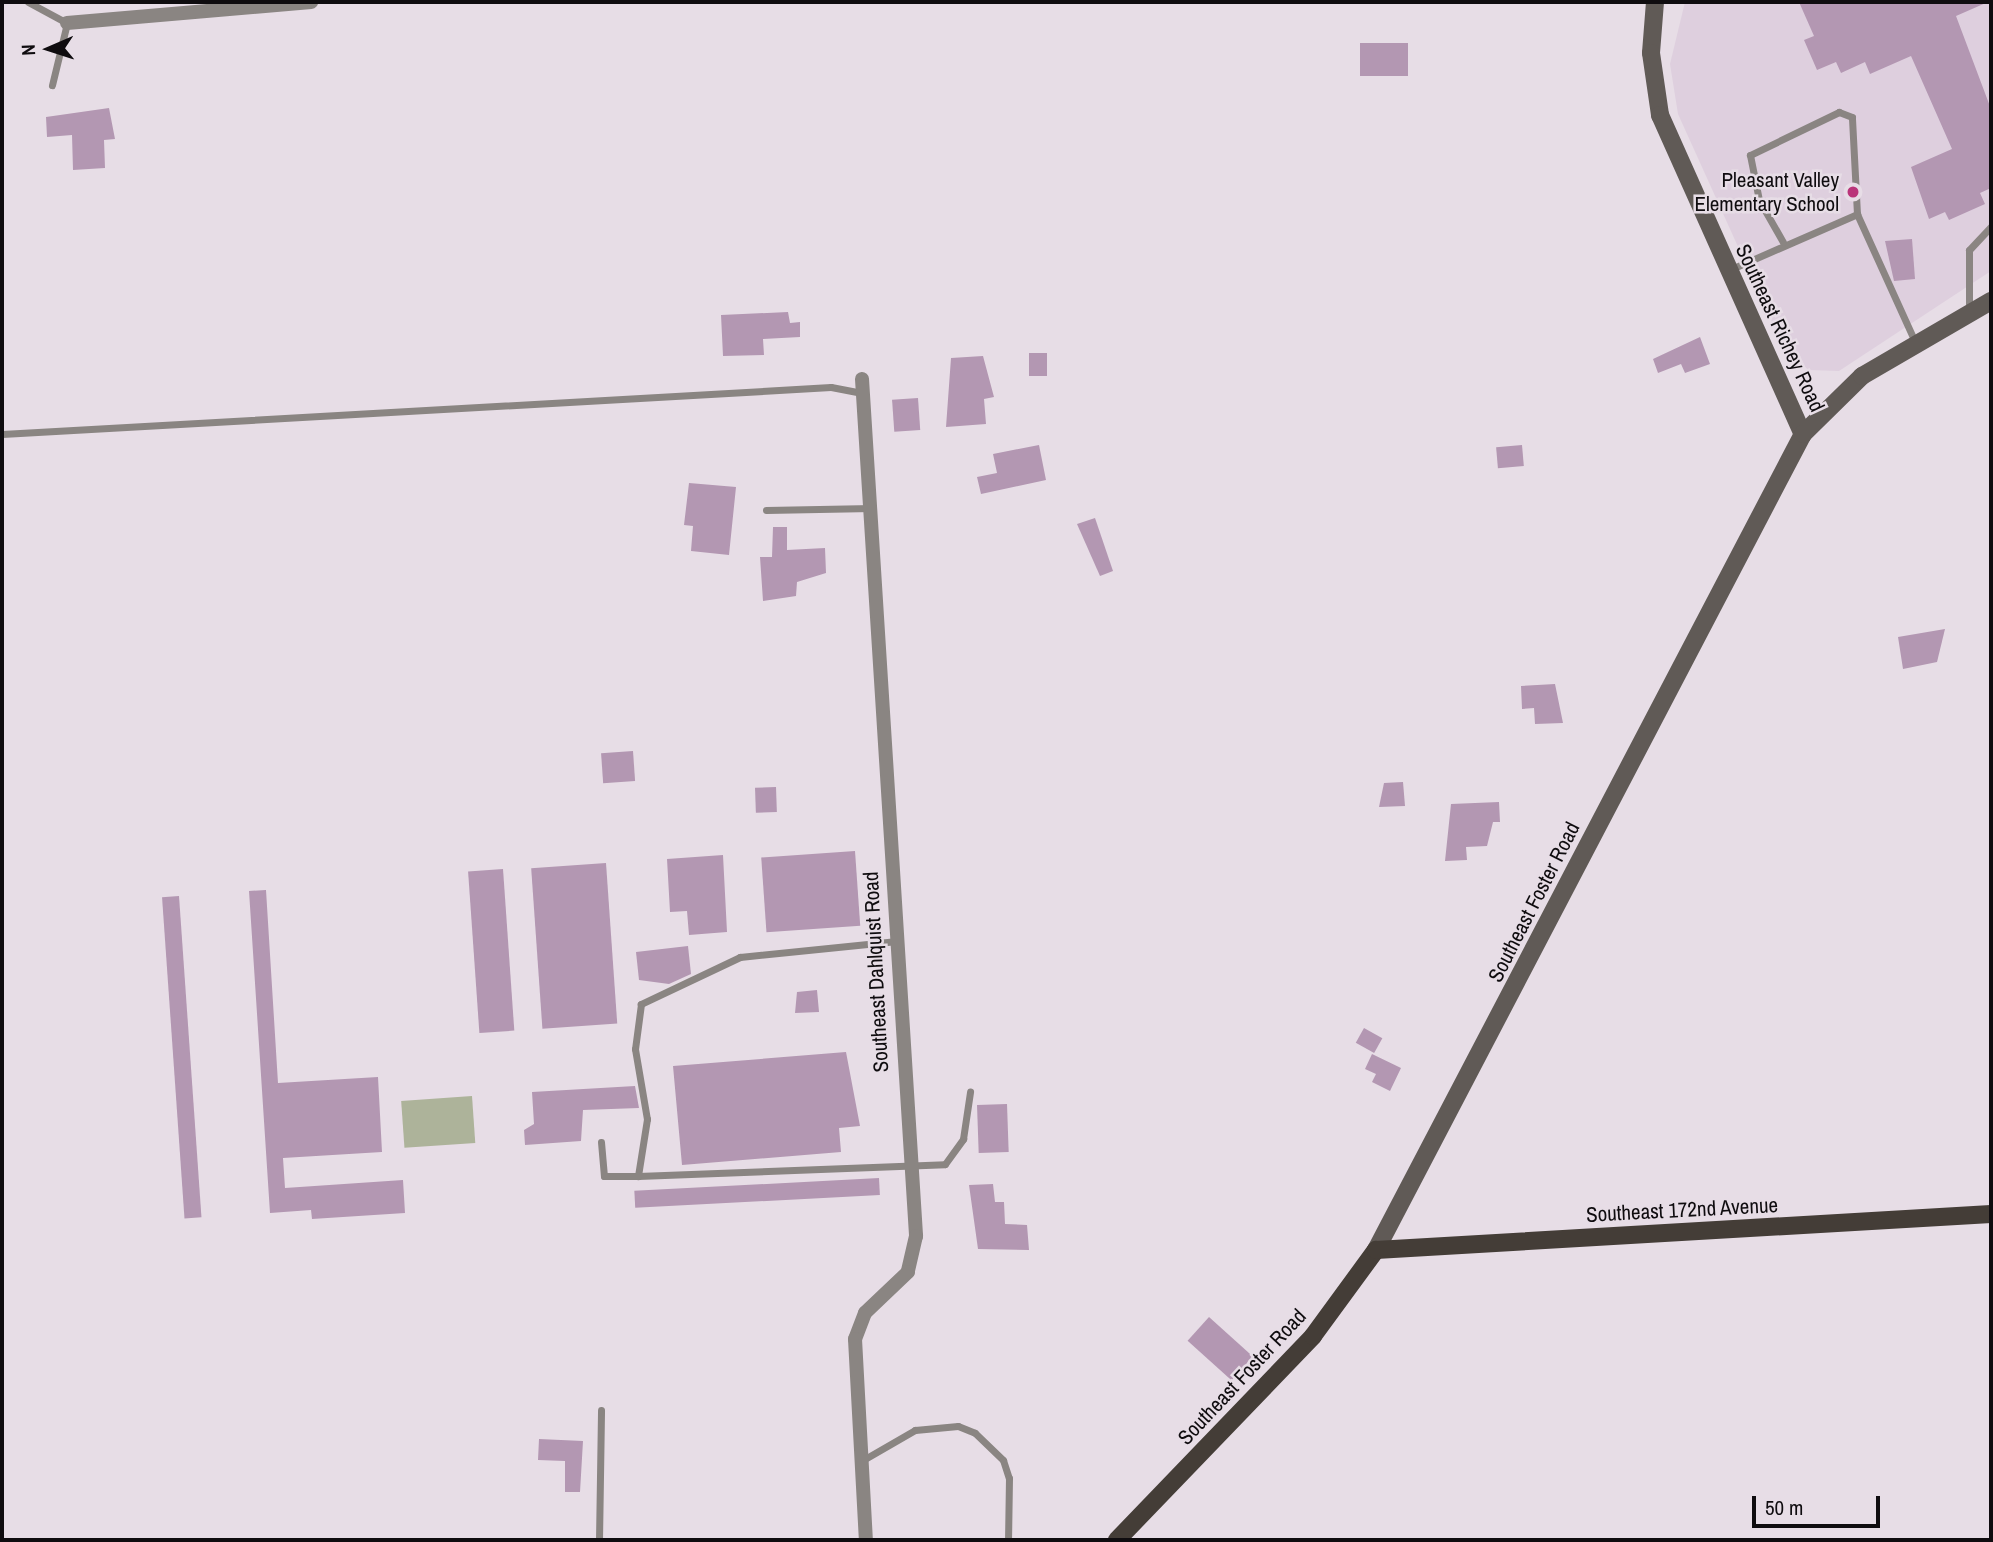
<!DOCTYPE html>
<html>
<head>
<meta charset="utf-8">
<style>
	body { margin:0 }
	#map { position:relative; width:1993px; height:1542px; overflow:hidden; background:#e7dde6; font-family:"Archivo Narrow",sans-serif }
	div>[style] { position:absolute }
	.built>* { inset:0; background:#decfde }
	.green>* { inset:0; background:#adb39a; transform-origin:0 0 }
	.building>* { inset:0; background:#b397b2; transform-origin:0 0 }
	.lane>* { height:7px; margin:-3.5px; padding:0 3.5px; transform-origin:3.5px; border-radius:3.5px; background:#8a8582 }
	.street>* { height:14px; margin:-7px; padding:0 7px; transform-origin:7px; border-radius:7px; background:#8a8582 }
	.secondary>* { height:18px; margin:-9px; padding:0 9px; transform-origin:9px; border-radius:9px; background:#605a56 }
	.primary>* { height:18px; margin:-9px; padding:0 9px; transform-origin:9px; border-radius:9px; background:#443d37 }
	.dots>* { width:19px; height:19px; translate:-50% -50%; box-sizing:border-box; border:4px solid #e7dde6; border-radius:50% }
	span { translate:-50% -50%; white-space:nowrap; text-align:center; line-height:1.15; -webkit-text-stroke:5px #e7dde6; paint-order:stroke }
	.poi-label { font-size:21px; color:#0f0c0f }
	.right { translate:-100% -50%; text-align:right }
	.street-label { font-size:21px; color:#0f0c0f }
	.frame { position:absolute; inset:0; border:4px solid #0f0c0f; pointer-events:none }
	.north { position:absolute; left:14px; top:14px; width:70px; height:70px; -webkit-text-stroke:5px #e7dde6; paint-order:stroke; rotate:267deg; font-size:19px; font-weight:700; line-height:28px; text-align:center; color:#0f0c0f }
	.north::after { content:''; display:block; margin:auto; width:24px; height:32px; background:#0f0c0f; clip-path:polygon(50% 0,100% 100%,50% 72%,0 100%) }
	.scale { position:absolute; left:1752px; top:1496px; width:128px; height:32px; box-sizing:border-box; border:4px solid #0f0c0f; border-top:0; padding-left:9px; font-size:21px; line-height:24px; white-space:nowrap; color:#0f0c0f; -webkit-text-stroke:5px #e7dde6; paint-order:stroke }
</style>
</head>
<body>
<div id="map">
	<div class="built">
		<i style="clip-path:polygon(1685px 2px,1991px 2px,1991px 271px,1839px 371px,1809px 370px,1787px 355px,1678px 114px,1670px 64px)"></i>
	</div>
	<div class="green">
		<i style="left:472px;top:1096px;width:47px;height:71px;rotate:86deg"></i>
	</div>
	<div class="building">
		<i style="clip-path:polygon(1799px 2px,1988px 2px,1956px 16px,1991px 109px,1991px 188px,1980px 193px,1985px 204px,1949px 220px,1945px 212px,1929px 219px,1911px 167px,1952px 149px,1911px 56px,1870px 74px,1865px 62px,1841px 73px,1836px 62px,1817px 70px,1804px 40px,1814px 36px)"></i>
		<i style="left:1408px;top:43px;width:33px;height:48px;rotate:90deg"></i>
		<i style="clip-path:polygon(109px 108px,115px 139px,104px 140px,105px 168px,73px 170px,72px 135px,47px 137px,46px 117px)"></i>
		<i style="clip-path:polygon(1912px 239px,1915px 279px,1894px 281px,1885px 241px)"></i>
		<i style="clip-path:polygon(788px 312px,790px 323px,800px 322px,800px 337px,763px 339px,764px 355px,723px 356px,721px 315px)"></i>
		<i style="clip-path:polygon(1700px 337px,1710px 364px,1685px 373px,1681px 364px,1658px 373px,1653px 359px)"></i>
		<i style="left:1047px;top:353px;width:23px;height:18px;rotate:90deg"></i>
		<i style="clip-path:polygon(983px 356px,994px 397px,984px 399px,986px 424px,946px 427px,951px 358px)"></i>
		<i style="left:918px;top:398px;width:32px;height:26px;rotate:86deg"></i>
		<i style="clip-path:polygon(1039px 445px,1046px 480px,981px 494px,977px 477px,997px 473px,993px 454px)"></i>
		<i style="left:1522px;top:445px;width:21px;height:26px;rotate:85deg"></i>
		<i style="clip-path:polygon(689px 483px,736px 487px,729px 555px,691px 551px,693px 526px,684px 525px)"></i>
		<i style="clip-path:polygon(1095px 518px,1113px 571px,1100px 576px,1077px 524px)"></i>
		<i style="clip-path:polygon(773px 527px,787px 527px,787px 550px,825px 548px,826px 573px,797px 582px,796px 596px,763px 601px,760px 557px,772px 557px)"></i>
		<i style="clip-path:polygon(1945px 629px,1937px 662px,1903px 669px,1898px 637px)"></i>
		<i style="clip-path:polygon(1555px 684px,1563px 723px,1535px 724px,1534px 708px,1522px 709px,1521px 686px)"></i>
		<i style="left:633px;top:751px;width:30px;height:32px;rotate:86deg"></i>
		<i style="clip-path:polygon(1403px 782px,1405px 806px,1379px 807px,1384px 783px)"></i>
		<i style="left:776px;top:787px;width:25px;height:21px;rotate:88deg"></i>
		<i style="clip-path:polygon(1499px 802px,1500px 822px,1493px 822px,1487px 846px,1466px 847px,1467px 860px,1445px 861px,1451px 804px)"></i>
		<i style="left:855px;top:851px;width:75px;height:94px;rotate:86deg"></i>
		<i style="clip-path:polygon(723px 855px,727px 932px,689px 935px,687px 911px,670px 912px,667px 859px)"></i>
		<i style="left:606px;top:863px;width:161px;height:75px;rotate:86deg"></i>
		<i style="left:503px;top:869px;width:162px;height:35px;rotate:86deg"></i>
		<i style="clip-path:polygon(266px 890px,278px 1083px,378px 1077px,382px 1152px,283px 1158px,285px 1188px,403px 1180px,405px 1213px,312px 1219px,311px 1210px,270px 1213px,249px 891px)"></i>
		<i style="left:179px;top:896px;width:322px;height:17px;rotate:86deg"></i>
		<i style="clip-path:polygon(688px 946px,691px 974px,669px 984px,639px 980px,636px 952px)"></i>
		<i style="clip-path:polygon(817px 990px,819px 1012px,795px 1013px,797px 992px)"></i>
		<i style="left:1364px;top:1028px;width:21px;height:17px;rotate:29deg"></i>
		<i style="clip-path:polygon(846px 1052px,860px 1126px,839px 1128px,841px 1152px,682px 1165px,673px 1066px)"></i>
		<i style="clip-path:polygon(1372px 1054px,1401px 1068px,1390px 1091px,1372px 1082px,1376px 1074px,1365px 1069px)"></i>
		<i style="clip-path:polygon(635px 1086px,639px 1108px,583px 1110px,581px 1141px,525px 1145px,524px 1130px,534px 1124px,532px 1092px)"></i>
		<i style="left:1007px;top:1104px;width:48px;height:30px;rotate:88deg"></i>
		<i style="left:879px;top:1178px;width:17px;height:245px;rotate:87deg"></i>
		<i style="clip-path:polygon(993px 1184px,995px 1202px,1004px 1202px,1005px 1224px,1027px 1225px,1029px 1250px,978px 1249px,969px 1185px)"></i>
		<i style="left:1209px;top:1317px;width:59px;height:32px;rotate:42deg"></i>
		<i style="clip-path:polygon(539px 1439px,583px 1441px,580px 1492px,565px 1492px,565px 1461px,538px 1460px)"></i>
	</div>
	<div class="lane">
		<i style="left:28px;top:2px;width:44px;rotate:28.3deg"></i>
		<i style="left:67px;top:23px;width:64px;rotate:103.6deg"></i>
		<i style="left:1857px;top:214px;width:141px;rotate:65.6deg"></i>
		<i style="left:1729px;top:270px;width:140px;rotate:-23.6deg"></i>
		<i style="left:1857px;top:214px;width:97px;rotate:-93deg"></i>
		<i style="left:1852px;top:117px;width:14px;rotate:-159deg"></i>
		<i style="left:1839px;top:112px;width:99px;rotate:154.2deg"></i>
		<i style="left:1750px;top:155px;width:46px;rotate:78.7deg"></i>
		<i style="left:1759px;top:200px;width:48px;rotate:60.3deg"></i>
		<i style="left:1969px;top:310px;width:60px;rotate:-90deg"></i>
		<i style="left:1969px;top:250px;width:33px;rotate:-47deg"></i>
		<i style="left:2px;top:434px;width:830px;rotate:-3.24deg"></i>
		<i style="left:831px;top:387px;width:33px;rotate:11deg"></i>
		<i style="left:766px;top:510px;width:106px;rotate:-1.1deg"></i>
		<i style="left:897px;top:941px;width:158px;rotate:174.2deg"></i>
		<i style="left:740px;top:957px;width:110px;rotate:154.6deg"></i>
		<i style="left:641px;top:1004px;width:45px;rotate:97.6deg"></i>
		<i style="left:635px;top:1049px;width:71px;rotate:80.3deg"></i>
		<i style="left:647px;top:1119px;width:58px;rotate:99deg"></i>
		<i style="left:638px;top:1176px;width:307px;rotate:-2.2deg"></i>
		<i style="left:945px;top:1164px;width:31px;rotate:-54deg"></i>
		<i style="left:963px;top:1139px;width:48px;rotate:-81.5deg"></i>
		<i style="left:601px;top:1142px;width:34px;rotate:85deg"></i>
		<i style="left:604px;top:1176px;width:34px"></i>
		<i style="left:863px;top:1460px;width:60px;rotate:-30deg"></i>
		<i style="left:915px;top:1430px;width:43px;rotate:-5.3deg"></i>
		<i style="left:958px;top:1426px;width:18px;rotate:22deg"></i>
		<i style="left:975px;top:1433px;width:39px;rotate:44deg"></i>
		<i style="left:1003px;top:1460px;width:19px;rotate:72deg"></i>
		<i style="left:1009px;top:1478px;width:62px;rotate:90.9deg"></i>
		<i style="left:599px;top:1540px;width:130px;rotate:-89.1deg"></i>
	</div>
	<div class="street">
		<i style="left:67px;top:23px;width:245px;rotate:-4.9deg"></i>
		<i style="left:862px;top:379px;width:859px;rotate:86.39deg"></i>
		<i style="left:916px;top:1236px;width:37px;rotate:103deg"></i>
		<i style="left:908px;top:1272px;width:59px;rotate:136.4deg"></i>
		<i style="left:865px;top:1313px;width:28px;rotate:111deg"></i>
		<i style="left:855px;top:1339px;width:201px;rotate:86.9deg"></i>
	</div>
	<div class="secondary">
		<i style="left:1655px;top:2px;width:51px;rotate:94.5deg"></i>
		<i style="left:1651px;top:53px;width:63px;rotate:81.7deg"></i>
		<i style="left:1660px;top:115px;width:350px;rotate:65.9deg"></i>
		<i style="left:1376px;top:1250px;width:921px;rotate:-62.38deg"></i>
		<i style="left:1803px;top:434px;width:83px;rotate:-44.5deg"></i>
		<i style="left:1862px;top:376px;width:149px;rotate:-30.2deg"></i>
	</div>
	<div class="primary">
		<i style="left:1117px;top:1540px;width:283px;rotate:-46.1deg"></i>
		<i style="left:1313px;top:1336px;width:107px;rotate:-53.8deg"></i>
		<i style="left:1376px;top:1250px;width:616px;rotate:-3.35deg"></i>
	</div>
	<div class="dots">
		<i style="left:1853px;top:192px;background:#ba357a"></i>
	</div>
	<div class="poi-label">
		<span class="right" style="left:1839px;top:192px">Pleasant Valley<br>Elementary School</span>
	</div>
	<div class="street-label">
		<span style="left:1780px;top:328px;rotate:65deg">Southeast Richey Road</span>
		<span style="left:1534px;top:902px;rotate:-63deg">Southeast Foster Road</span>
		<span style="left:876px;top:972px;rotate:-93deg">Southeast Dahlquist Road</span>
		<span style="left:1682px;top:1210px;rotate:-3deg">Southeast 172nd Avenue</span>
		<span style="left:1242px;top:1377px;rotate:-47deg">Southeast Foster Road</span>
	</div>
	<div class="frame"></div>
	<div class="north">N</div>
	<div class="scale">50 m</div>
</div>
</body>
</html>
